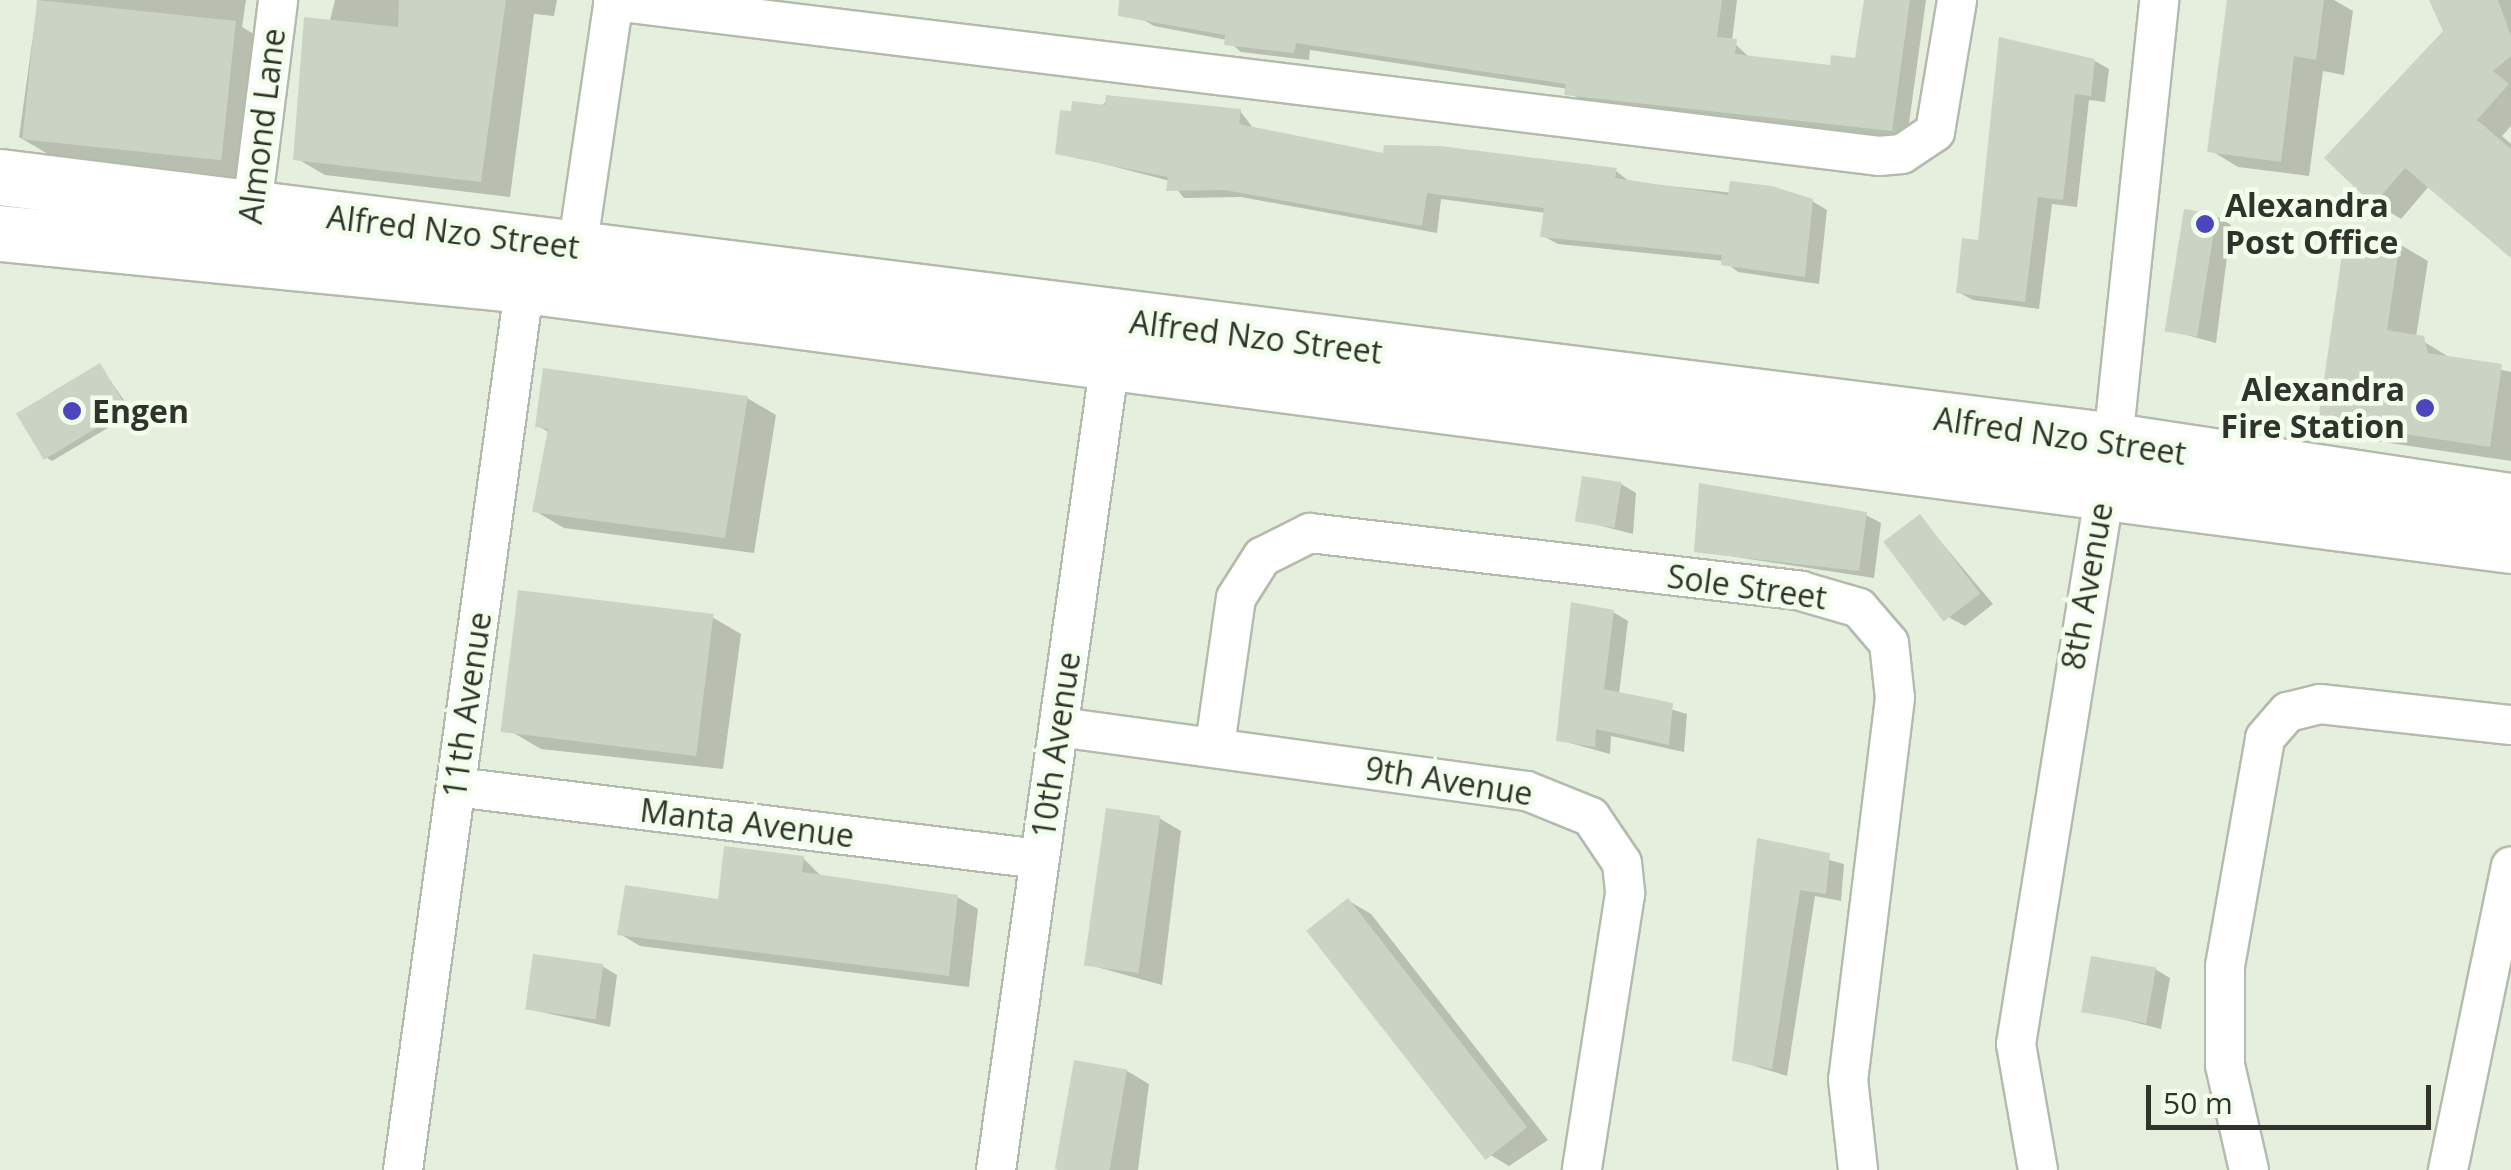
<!DOCTYPE html>
<html>
<head>
<meta charset="utf-8">
<style>
	body { margin:0 }
	#map { position:relative; width:2511px; height:1170px; overflow:hidden; background:#e6efde; font-family:"Open Sans",sans-serif }
	div>[style] { position:absolute }
	.shadow>* { inset:0; background:#0003 }
	.building>* { inset:0; background:#cbd4c4; transform-origin:0 0 }
	.roads { filter:drop-shadow(2px 0 #b3bcac) drop-shadow(-2px 0 #b3bcac) drop-shadow(0 2px #b3bcac) drop-shadow(0 -2px #b3bcac) }
	.street>* { height:38px; margin:-19px; padding:0 19px; transform-origin:19px; border-radius:19px; background:#fff }
	.secondary>* { height:55px; margin:-27.5px; padding:0 27.5px; transform-origin:27.5px; border-radius:27.5px; background:#fff }
	.dots>* { width:28px; height:28px; translate:-50% -50%; box-sizing:border-box; border:5px solid #f3fdec; border-radius:50% }
	span { translate:-50% -50%; white-space:nowrap; text-align:center; line-height:1.15; -webkit-text-stroke:9px #f3fdec; paint-order:stroke }
	.street-label { font-size:32px; color:#2f332c }
	.poi-label { font-size:32px; color:#2f332c; font-weight:700 }
	.left { translate:0 -50%; text-align:left }
	.right { translate:-100% -50%; text-align:right }
	.scale { position:absolute; left:2146px; top:1085px; width:285px; height:45px; box-sizing:border-box; border:5px solid #2f332c; border-top:0; padding-left:12px; font-size:30px; line-height:35px; white-space:nowrap; color:#2f332c; -webkit-text-stroke:8px #f3fdec; paint-order:stroke }
</style>
</head>
<body>
<div id="map">
	<div class="shadow">
		<i style="clip-path:polygon(38px 0,246px 0,242px 27px,264px 40px,245px 179px,48px 154px,19px 137px)"></i>
		<i style="clip-path:polygon(335px 0,557px 0,554px 16px,534px 14px,510px 197px,325px 175px,296px 158px)"></i>
		<i style="clip-path:polygon(1141px 0,1737px 0,1732px 41px,1750px 58px,1833px 67px,1857px 61px,1866px 0,1926px 0,1907px 138px,1582px 102px,1568px 89px,1310px 50px,1309px 60px,1241px 52px,1227px 40px,1154px 26px,1140px 18px)"></i>
		<i style="clip-path:polygon(2229px 0,2334px 0,2353px 11px,2344px 75px,2323px 71px,2309px 176px,2238px 167px,2210px 150px)"></i>
		<i style="clip-path:polygon(2432px 0,2511px 0,2511px 126px,2502px 136px,2511px 144px,2511px 255px,2430px 185px,2401px 219px,2375px 203px,2446px 32px)"></i>
		<i style="clip-path:polygon(2095px 61px,2109px 69px,2105px 102px,2089px 100px,2077px 207px,2052px 204px,2039px 309px,1973px 300px,1958px 292px,1980px 243px)"></i>
		<i style="clip-path:polygon(1109px 98px,1240px 111px,1254px 129px,1385px 155px,1616px 171px,1630px 182px,1812px 201px,1827px 210px,1819px 284px,1738px 272px,1724px 261px,1558px 244px,1543px 236px,1546px 213px,1441px 199px,1437px 233px,1241px 197px,1184px 198px,1170px 181px,1058px 152px)"></i>
		<i style="clip-path:polygon(2216px 216px,2231px 225px,2216px 343px,2172px 331px)"></i>
		<i style="clip-path:polygon(2399px 244px,2428px 261px,2416px 337px,2454px 360px,2511px 372px,2511px 461px,2349px 437px,2320px 420px)"></i>
		<i style="clip-path:polygon(100px 366px,133px 413px,52px 461px,46px 457px)"></i>
		<i style="clip-path:polygon(747px 398px,776px 415px,754px 553px,564px 528px,535px 511px,550px 433px,538px 426px)"></i>
		<i style="clip-path:polygon(1621px 484px,1636px 493px,1633px 534px,1578px 520px)"></i>
		<i style="clip-path:polygon(1866px 515px,1881px 523px,1874px 578px,1697px 551px)"></i>
		<i style="clip-path:polygon(1920px 517px,1993px 604px,1965px 626px,1950px 618px)"></i>
		<i style="clip-path:polygon(1613px 612px,1628px 621px,1619px 694px,1687px 714px,1684px 752px,1611px 736px,1610px 754px,1559px 740px)"></i>
		<i style="clip-path:polygon(712px 617px,741px 634px,723px 769px,541px 749px,512px 732px)"></i>
		<i style="clip-path:polygon(1159px 818px,1181px 831px,1162px 985px,1086px 964px)"></i>
		<i style="clip-path:polygon(1759px 841px,1844px 864px,1841px 901px,1815px 896px,1787px 1076px,1735px 1060px)"></i>
		<i style="clip-path:polygon(803px 858px,823px 878px,957px 897px,978px 909px,969px 987px,640px 946px,620px 934px,721px 902px)"></i>
		<i style="clip-path:polygon(1349px 901px,1371px 914px,1548px 1140px,1509px 1166px,1487px 1153px)"></i>
		<i style="clip-path:polygon(602px 966px,617px 975px,610px 1027px,528px 1009px)"></i>
		<i style="clip-path:polygon(2155px 969px,2170px 978px,2161px 1029px,2085px 1010px)"></i>
		<i style="clip-path:polygon(1127px 1071px,1149px 1084px,1138px 1170px,1063px 1170px)"></i>
	</div>
	<div class="building">
		<i style="left:37px;top:0;width:200px;height:140px;rotate:6deg"></i>
		<i style="clip-path:polygon(399px 0,506px 0,481px 182px,293px 160px,304px 17px,398px 27px)"></i>
		<i style="clip-path:polygon(1119px 0,1722px 0,1717px 37px,1737px 39px,1735px 54px,1830px 65px,1831px 55px,1855px 58px,1864px 0,1910px 0,1892px 131px,1564px 95px,1566px 84px,1296px 43px,1294px 53px,1224px 45px,1225px 35px,1118px 16px)"></i>
		<i style="clip-path:polygon(2227px 0,2324px 0,2316px 60px,2294px 56px,2281px 162px,2207px 152px)"></i>
		<i style="clip-path:polygon(2429px 0,2498px 0,2511px 36px,2511px 56px,2493px 71px,2509px 84px,2477px 120px,2511px 149px,2511px 258px,2405px 168px,2373px 205px,2324px 158px,2443px 31px)"></i>
		<i style="clip-path:polygon(1999px 37px,2095px 59px,2091px 96px,2075px 94px,2063px 200px,2038px 197px,2025px 302px,1956px 293px,1962px 238px,1978px 240px)"></i>
		<i style="clip-path:polygon(1106px 95px,1241px 109px,1239px 124px,1383px 153px,1384px 145px,1440px 146px,1617px 168px,1615px 178px,1728px 195px,1730px 181px,1772px 186px,1813px 199px,1805px 277px,1721px 265px,1722px 255px,1540px 237px,1544px 208px,1427px 193px,1422px 226px,1225px 190px,1166px 191px,1168px 177px,1055px 154px,1060px 110px,1071px 111px,1072px 101px,1105px 105px)"></i>
		<i style="left:2184px;top:209px;width:33px;height:124px;rotate:9deg"></i>
		<i style="clip-path:polygon(2345px 234px,2400px 242px,2387px 330px,2424px 336px,2428px 353px,2502px 364px,2490px 447px,2318px 421px)"></i>
		<i style="left:100px;top:363px;width:54px;height:98px;rotate:59deg"></i>
		<i style="clip-path:polygon(543px 368px,748px 396px,725px 538px,532px 512px,548px 429px,535px 427px)"></i>
		<i style="left:1582px;top:476px;width:40px;height:46px;rotate:9deg"></i>
		<i style="clip-path:polygon(1699px 483px,1867px 512px,1859px 571px,1694px 552px)"></i>
		<i style="left:1920px;top:514px;width:100px;height:46px;rotate:53deg"></i>
		<i style="left:518px;top:590px;width:197px;height:143px;rotate:7deg"></i>
		<i style="clip-path:polygon(1571px 602px,1614px 610px,1604px 689px,1673px 703px,1669px 745px,1596px 729px,1595px 747px,1556px 741px)"></i>
		<i style="left:1106px;top:808px;width:55px;height:159px;rotate:8deg"></i>
		<i style="clip-path:polygon(1757px 838px,1830px 853px,1826px 894px,1800px 890px,1772px 1069px,1732px 1061px)"></i>
		<i style="clip-path:polygon(724px 846px,804px 856px,802px 872px,958px 895px,949px 976px,617px 935px,625px 885px,718px 899px)"></i>
		<i style="left:1348px;top:898px;width:291px;height:53px;rotate:52deg"></i>
		<i style="left:533px;top:954px;width:71px;height:56px;rotate:8deg"></i>
		<i style="left:2091px;top:956px;width:66px;height:57px;rotate:10deg"></i>
		<i style="left:1074px;top:1060px;width:54px;height:111px;rotate:10deg"></i>
	</div>
	<div class="roads">
		<div class="street">
			<i style="left:613px;top:1px;width:1275px;rotate:6.98deg"></i>
			<i style="left:1879px;top:156px;width:23px;rotate:-5deg"></i>
			<i style="left:1902px;top:154px;width:40px;rotate:-34deg"></i>
			<i style="left:1935px;top:132px;width:134px;rotate:-80.5deg"></i>
			<i style="left:249px;top:231px;width:233px;rotate:-82.8deg"></i>
			<i style="left:574px;top:270px;width:273px;rotate:-81.6deg"></i>
			<i style="left:1059px;top:727px;width:472px;rotate:7.8deg"></i>
			<i style="left:1527px;top:791px;width:69px;rotate:22.1deg"></i>
			<i style="left:1591px;top:817px;width:55px;rotate:56deg"></i>
			<i style="left:1622px;top:863px;width:31px;rotate:84deg"></i>
			<i style="left:1625px;top:894px;width:279px;rotate:98.9deg"></i>
			<i style="left:1215px;top:745px;width:148px;rotate:-81.9deg"></i>
			<i style="left:1236px;top:598px;width:49px;rotate:-57.6deg"></i>
			<i style="left:1262px;top:557px;width:54px;rotate:-26.6deg"></i>
			<i style="left:1310px;top:533px;width:494px;rotate:6.7deg"></i>
			<i style="left:1801px;top:591px;width:60px;rotate:16.3deg"></i>
			<i style="left:1859px;top:608px;width:46px;rotate:49.4deg"></i>
			<i style="left:1889px;top:643px;width:55px;rotate:83.8deg"></i>
			<i style="left:1895px;top:698px;width:384px;rotate:97deg"></i>
			<i style="left:1848px;top:1079px;width:92px;rotate:83.7deg"></i>
			<i style="left:456px;top:787px;width:587px;rotate:7.04deg"></i>
			<i style="left:403px;top:1170px;width:918px;rotate:-82.17deg"></i>
			<i style="left:996px;top:1170px;width:837px;rotate:-81.97deg"></i>
			<i style="left:2038px;top:1170px;width:128px;rotate:-99.9deg"></i>
			<i style="left:2016px;top:1044px;width:611px;rotate:-80.86deg"></i>
			<i style="left:2113px;top:441px;width:443px;rotate:-84deg"></i>
			<i style="left:2249px;top:1170px;width:108px;rotate:-102.9deg"></i>
			<i style="left:2225px;top:1065px;width:99px;rotate:-90deg"></i>
			<i style="left:2225px;top:966px;width:231px;rotate:-80deg"></i>
			<i style="left:2265px;top:738px;width:35px;rotate:-49deg"></i>
			<i style="left:2288px;top:712px;width:33px;rotate:-14deg"></i>
			<i style="left:2320px;top:704px;width:192px;rotate:6.3deg"></i>
			<i style="left:2448px;top:1170px;width:310px;rotate:-78.3deg"></i>
		</div>
		<div class="secondary">
			<i style="left:0;top:177px;width:2129px;rotate:7.12deg"></i>
			<i style="left:2113px;top:441px;width:402px;rotate:8.6deg"></i>
			<i style="left:0;top:233px;width:528px;rotate:5.66deg"></i>
			<i style="left:525px;top:285px;width:2003px;rotate:7.46deg"></i>
		</div>
	</div>
	<div class="dots">
		<i style="left:2205px;top:224px;background:#4d45bc"></i>
		<i style="left:2425px;top:408px;background:#4d45bc"></i>
		<i style="left:72px;top:411px;background:#4d45bc"></i>
	</div>
	<div class="street-label">
		<span style="left:262px;top:126px;rotate:-83deg">Almond Lane</span>
		<span style="left:453px;top:232px;rotate:7deg">Alfred Nzo Street</span>
		<span style="left:1256px;top:337px;rotate:7deg">Alfred Nzo Street</span>
		<span style="left:2060px;top:436px;rotate:8deg">Alfred Nzo Street</span>
		<span style="left:2087px;top:586px;rotate:-80deg">8th Avenue</span>
		<span style="left:1747px;top:587px;rotate:8deg">Sole Street</span>
		<span style="left:467px;top:705px;rotate:-82deg">11th Avenue</span>
		<span style="left:1056px;top:745px;rotate:-82deg">10th Avenue</span>
		<span style="left:1449px;top:781px;rotate:9deg">9th Avenue</span>
		<span style="left:747px;top:823px;rotate:7deg">Manta Avenue</span>
	</div>
	<div class="poi-label">
		<span class="left" style="left:2225px;top:224px">Alexandra<br>Post Office</span>
		<span class="right" style="left:2405px;top:408px">Alexandra<br>Fire Station</span>
		<span class="left" style="left:92px;top:411px">Engen</span>
	</div>
	<div class="scale">50 m</div>
</div>
</body>
</html>
